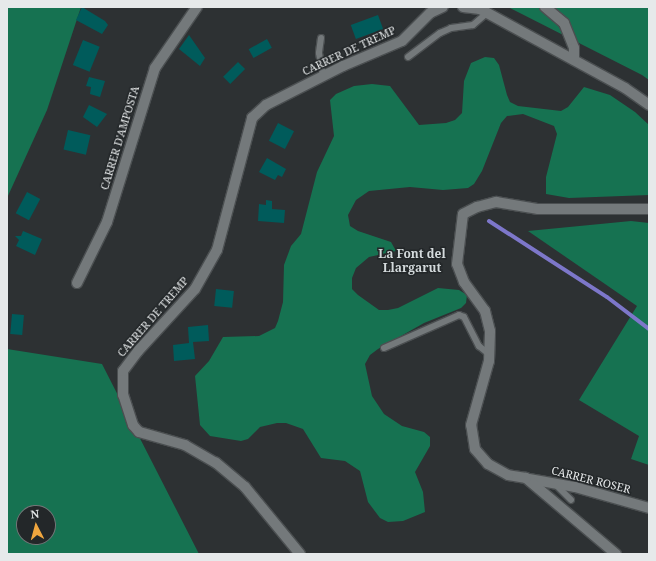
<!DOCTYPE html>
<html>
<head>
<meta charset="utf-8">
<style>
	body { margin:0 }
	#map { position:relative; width:656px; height:561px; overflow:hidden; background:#2d3133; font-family:"Noto Serif",serif }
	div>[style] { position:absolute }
	.forest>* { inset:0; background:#167251 }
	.stream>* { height:4px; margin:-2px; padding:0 2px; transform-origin:2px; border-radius:2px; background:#7d77ca }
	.building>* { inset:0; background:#005b5b; transform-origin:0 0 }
	.roads { filter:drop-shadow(1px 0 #4b4f51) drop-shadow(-1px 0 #4b4f51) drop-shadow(0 1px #4b4f51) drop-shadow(0 -1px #4b4f51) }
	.service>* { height:6px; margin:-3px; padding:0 3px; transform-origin:3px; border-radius:3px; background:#74797b }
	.minor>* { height:10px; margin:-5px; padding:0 5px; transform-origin:5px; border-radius:5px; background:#74797b }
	span { translate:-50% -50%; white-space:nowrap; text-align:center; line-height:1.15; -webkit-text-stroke:3px #232729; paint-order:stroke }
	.street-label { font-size:11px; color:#e6e9ea }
	.neighbourhood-label { font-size:12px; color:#d4dadc; font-weight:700 }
	.frame { position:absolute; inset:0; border:8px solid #e6e9ea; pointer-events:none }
	.north { position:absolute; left:16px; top:505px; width:40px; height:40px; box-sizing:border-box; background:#232729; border:1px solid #717576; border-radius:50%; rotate:354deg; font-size:11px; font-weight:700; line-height:16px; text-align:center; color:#e6e9ea }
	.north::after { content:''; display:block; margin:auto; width:14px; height:18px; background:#f0a63e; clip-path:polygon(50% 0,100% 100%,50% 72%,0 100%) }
</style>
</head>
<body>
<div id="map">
	<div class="forest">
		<i style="clip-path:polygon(7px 7px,81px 7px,47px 110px,7px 198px)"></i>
		<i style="clip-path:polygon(508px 7px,649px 7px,649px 80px,642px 75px)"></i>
		<i style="clip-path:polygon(485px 57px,494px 58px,499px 65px,507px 95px,510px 102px,518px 106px,561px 111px,568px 107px,584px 87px,610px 95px,635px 112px,649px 125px,649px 195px,569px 198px,546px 194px,546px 177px,557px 134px,554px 126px,523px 114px,507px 116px,501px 123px,482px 171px,474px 184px,468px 188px,443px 190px,410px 187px,369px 191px,356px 200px,348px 215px,350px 226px,358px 231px,391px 242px,396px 251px,369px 257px,356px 268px,352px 278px,352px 289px,358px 295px,379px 310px,388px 310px,398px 308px,438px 288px,459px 290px,467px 295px,466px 303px,461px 308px,424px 323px,378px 349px,370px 355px,365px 364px,372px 396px,384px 414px,402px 426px,424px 432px,430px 437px,430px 446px,415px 472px,423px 492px,425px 512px,403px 521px,388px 522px,380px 518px,368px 502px,360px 471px,345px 461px,321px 458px,303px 429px,286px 423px,277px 423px,260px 427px,248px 439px,241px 441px,210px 436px,200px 425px,195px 376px,209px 361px,223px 337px,259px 336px,275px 328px,278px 321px,283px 302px,284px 265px,291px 246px,301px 234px,317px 172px,334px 136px,330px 100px,336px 94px,354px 86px,372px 84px,390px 86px,419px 125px,446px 123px,455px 120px,462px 113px,464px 81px,471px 63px)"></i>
		<i style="clip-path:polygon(631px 221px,649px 223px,649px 465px,631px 459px,639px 436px,579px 400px,637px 306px,528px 231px)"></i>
		<i style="clip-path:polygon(evenodd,7px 349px,102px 364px,199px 554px,7px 554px,7px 349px,24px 513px,48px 513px,48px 537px,24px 537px,24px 513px)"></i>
	</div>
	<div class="stream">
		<i style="left:489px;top:221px;width:140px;rotate:32.8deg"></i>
		<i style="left:607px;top:297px;width:53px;rotate:37.3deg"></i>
	</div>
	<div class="building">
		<i style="clip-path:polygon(82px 7px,105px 21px,108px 25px,102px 34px,76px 20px)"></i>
		<i style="left:378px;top:15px;width:15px;height:29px;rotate:70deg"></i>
		<i style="clip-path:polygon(189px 35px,205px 58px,200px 66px,179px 49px)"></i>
		<i style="left:267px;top:39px;width:10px;height:21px;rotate:61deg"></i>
		<i style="left:83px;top:40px;width:18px;height:27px;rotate:22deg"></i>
		<i style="left:238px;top:62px;width:10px;height:21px;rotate:45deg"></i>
		<i style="clip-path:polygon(89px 77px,105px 81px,100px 97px,90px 94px,91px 87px,86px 86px)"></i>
		<i style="clip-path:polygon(89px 105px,107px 114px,97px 127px,83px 117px)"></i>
		<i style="left:278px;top:123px;width:18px;height:20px;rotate:27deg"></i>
		<i style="left:68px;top:130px;width:23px;height:20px;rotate:13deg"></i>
		<i style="clip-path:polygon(267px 158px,286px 169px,282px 177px,278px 175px,275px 180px,259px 172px)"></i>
		<i style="left:27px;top:192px;width:15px;height:24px;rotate:28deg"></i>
		<i style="clip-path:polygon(266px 200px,272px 201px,272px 209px,285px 210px,284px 223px,258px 221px,259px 204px,266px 205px)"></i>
		<i style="clip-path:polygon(23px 231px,42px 239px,35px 255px,16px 246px,19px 240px,15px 236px,21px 236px)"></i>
		<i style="left:216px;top:289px;width:18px;height:17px;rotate:6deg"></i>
		<i style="left:12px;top:314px;width:12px;height:20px;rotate:5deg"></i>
		<i style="clip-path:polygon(208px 325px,209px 341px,193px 342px,195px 359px,174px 361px,173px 345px,189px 343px,188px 327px)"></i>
	</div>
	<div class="roads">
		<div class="service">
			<i style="left:321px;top:38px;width:15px;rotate:98deg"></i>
			<i style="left:319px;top:53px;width:23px;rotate:80deg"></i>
			<i style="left:408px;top:57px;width:40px;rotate:-37deg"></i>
			<i style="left:440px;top:33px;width:12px;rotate:-24deg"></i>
			<i style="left:451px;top:28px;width:22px;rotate:-8deg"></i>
			<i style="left:473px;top:25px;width:18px;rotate:-41deg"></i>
			<i style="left:384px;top:348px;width:82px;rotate:-23.7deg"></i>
			<i style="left:459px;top:315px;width:5px;rotate:22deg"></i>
			<i style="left:464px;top:317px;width:33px;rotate:63deg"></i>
			<i style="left:479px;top:346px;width:14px;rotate:39deg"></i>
			<i style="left:554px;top:483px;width:24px;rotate:45deg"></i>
		</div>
		<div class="minor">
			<i style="left:463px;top:7px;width:17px;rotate:7deg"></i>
			<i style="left:480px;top:9px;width:165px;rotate:28.6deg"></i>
			<i style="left:625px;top:88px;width:29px;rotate:35deg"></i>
			<i style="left:545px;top:7px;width:25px;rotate:40deg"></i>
			<i style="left:564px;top:23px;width:27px;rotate:68deg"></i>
			<i style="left:574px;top:48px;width:12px;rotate:90deg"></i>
			<i style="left:77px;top:283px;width:68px;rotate:-63.8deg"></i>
			<i style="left:107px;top:222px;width:161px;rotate:-72.7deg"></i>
			<i style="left:155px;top:68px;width:74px;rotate:-55.5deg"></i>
			<i style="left:529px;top:479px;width:47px;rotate:9.9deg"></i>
			<i style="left:575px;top:487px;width:77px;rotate:15.8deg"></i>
			<i style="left:300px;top:554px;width:87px;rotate:-129.4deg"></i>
			<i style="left:245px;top:487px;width:38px;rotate:-140deg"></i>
			<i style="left:216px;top:463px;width:36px;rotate:-150deg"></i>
			<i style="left:185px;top:445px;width:48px;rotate:-164.2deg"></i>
			<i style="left:139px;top:432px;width:9px;rotate:-131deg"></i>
			<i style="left:133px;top:425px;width:32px;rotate:-108deg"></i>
			<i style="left:123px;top:395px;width:24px;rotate:-90deg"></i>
			<i style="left:123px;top:371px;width:25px;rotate:-53deg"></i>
			<i style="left:138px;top:351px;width:84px;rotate:-47.4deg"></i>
			<i style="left:195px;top:289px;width:45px;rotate:-60.6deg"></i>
			<i style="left:217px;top:250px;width:137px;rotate:-75.1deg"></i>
			<i style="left:252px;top:118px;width:19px;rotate:-43deg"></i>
			<i style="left:266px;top:105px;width:86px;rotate:-26.9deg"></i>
			<i style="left:343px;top:66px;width:64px;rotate:-23deg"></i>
			<i style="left:402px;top:41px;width:40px;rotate:-45deg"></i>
			<i style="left:430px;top:13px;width:14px;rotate:-25deg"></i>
			<i style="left:616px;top:554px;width:118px;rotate:-139.8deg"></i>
			<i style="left:526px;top:478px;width:18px;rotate:-171deg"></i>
			<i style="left:508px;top:475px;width:23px;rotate:-151deg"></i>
			<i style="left:488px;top:464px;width:20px;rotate:-131deg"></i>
			<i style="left:475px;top:449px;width:24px;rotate:-99deg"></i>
			<i style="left:471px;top:425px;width:66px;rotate:-74.3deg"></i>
			<i style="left:489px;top:361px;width:30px;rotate:-88deg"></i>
			<i style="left:490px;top:331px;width:21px;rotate:-104deg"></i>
			<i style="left:485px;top:311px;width:36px;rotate:-126deg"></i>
			<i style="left:464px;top:282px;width:19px;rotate:-111deg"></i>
			<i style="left:457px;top:264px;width:50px;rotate:-83.2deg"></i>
			<i style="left:463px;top:214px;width:16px;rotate:-27deg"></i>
			<i style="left:477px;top:207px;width:20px;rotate:-15deg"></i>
			<i style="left:496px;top:202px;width:43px;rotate:9.5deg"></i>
			<i style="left:538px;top:209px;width:111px"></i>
		</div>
	</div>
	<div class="street-label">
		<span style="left:349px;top:51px;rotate:-25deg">CARRER DE TREMP</span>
		<span style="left:120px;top:138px;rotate:-73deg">CARRER D'AMPOSTA</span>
		<span style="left:153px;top:317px;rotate:-49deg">CARRER DE TREMP</span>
		<span style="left:591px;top:480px;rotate:14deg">CARRER ROSER</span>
	</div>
	<div class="neighbourhood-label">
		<span style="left:412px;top:261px">La Font del<br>Llargarut</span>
	</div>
	<div class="frame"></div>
	<div class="north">N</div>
</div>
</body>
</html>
